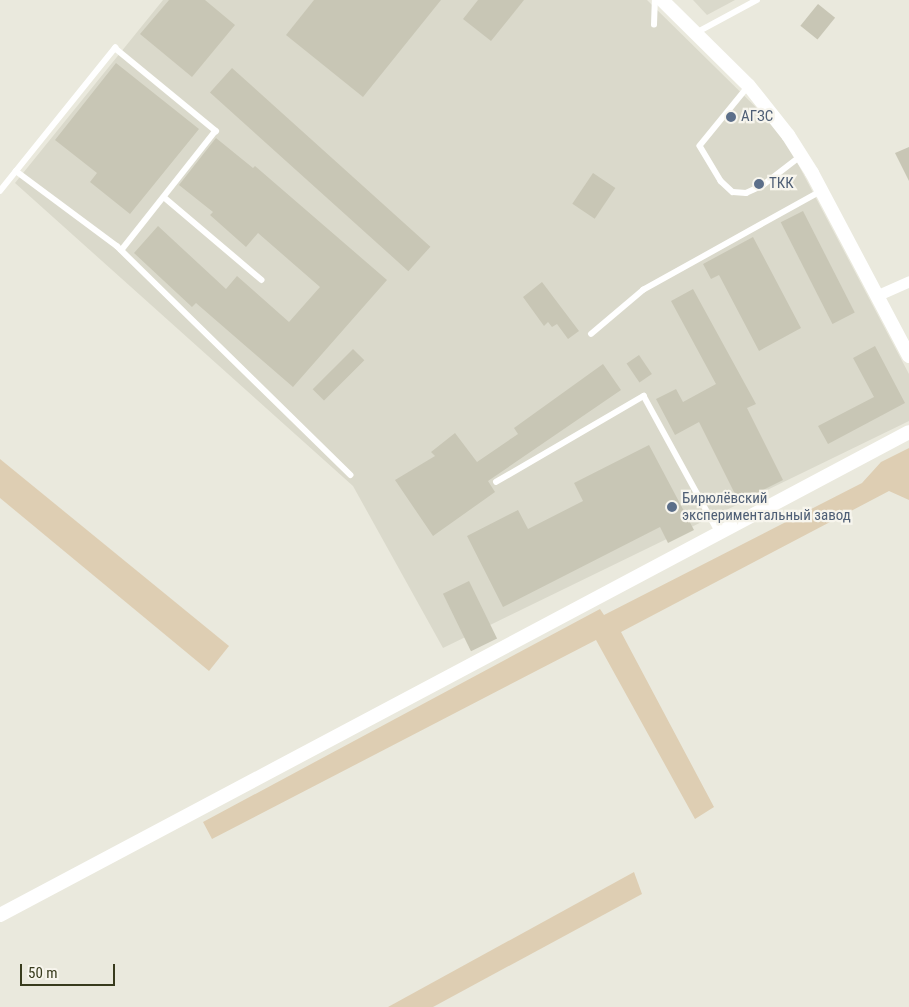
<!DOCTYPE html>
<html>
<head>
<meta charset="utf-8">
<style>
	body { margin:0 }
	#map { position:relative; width:909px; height:1007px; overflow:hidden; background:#eae9dd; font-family:"Roboto Condensed",sans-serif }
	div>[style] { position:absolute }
	.built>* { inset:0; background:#dad9cb }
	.green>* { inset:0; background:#deceb3 }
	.building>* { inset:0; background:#c8c6b5; transform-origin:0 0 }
	.service>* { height:5.5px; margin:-2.75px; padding:0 2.75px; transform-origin:2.75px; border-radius:2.75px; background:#fff }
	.minor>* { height:11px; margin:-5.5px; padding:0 5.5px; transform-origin:5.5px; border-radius:5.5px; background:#fff }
	.tertiary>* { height:14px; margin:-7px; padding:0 7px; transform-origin:7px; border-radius:7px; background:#fff }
	.dots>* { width:14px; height:14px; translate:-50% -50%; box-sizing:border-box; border:2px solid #f7f5ed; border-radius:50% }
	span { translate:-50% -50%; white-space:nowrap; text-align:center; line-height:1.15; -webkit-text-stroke:4.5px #f7f5ed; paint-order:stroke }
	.service-label { font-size:15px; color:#4e5e75 }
	.left { translate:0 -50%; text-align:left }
	.scale { position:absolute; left:20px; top:964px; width:95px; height:22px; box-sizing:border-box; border:2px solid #383b1d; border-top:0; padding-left:6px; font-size:15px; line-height:18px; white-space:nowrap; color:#383b1d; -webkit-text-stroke:4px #f7f5ed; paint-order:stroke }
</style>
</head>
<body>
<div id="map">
	<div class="built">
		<i style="clip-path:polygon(163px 0,647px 0,781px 132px,909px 374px,909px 421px,443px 648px,353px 486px,15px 183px)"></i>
		<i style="clip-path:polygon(693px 0,735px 0,707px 15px)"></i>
	</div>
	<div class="green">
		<i style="clip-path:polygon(909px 448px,909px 500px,889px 491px,621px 632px,714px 807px,695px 819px,596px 640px,212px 839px,203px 822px,600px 609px,604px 615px,862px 483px,881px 462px)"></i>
		<i style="clip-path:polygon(0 459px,229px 646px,209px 671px,0 498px)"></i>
		<i style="clip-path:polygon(634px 872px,642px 894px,433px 1007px,388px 1007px)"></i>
	</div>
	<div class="building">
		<i style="clip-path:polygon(169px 0,205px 0,235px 25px,192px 77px,140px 34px)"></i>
		<i style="clip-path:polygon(314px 0,441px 0,363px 97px,286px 35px)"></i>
		<i style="clip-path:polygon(478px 0,524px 0,491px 41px,463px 19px)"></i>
		<i style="left:818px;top:4px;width:22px;height:28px;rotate:39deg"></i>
		<i style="clip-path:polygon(116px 63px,199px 129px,130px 214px,90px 182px,97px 173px,55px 140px)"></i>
		<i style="left:232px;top:68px;width:267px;height:33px;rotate:42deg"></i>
		<i style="clip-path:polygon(216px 138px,253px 168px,255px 166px,387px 280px,293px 387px,196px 303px,192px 307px,134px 253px,158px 226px,226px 289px,237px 276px,289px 322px,320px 287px,258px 233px,246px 247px,210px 215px,213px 212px,179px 185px)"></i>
		<i style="clip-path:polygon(909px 147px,909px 181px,895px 153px)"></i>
		<i style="left:593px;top:173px;width:27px;height:37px;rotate:34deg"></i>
		<i style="left:803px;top:211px;width:114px;height:25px;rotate:63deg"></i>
		<i style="clip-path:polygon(753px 237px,801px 328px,759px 351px,719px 275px,711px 279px,703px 264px)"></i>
		<i style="clip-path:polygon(542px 282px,579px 331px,568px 339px,557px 324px,552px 327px,548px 322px,544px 326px,523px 297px)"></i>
		<i style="clip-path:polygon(693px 289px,756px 404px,747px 408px,783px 480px,739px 502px,699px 422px,675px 435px,656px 399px,676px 389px,683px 402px,716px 384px,671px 301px)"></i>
		<i style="clip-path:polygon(875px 346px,905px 403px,828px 444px,818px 426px,874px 397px,853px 358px)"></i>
		<i style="left:353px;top:349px;width:16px;height:57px;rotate:45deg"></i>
		<i style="left:639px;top:355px;width:23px;height:15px;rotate:56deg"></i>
		<i style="clip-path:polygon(603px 364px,621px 390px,488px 481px,495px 492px,433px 536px,395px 480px,435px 456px,431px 452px,455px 433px,477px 462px,518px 434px,514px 428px)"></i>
		<i style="clip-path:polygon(649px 445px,694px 530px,668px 543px,660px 527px,503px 607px,467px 536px,518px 510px,528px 529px,583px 501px,574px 483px)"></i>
		<i style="left:469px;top:581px;width:64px;height:29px;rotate:64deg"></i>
	</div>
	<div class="service">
		<i style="left:654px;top:25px;width:25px;rotate:-88deg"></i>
		<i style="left:696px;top:33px;width:69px;rotate:-28.4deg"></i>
		<i style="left:749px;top:86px;width:77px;rotate:129.2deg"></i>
		<i style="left:700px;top:146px;width:41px;rotate:59deg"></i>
		<i style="left:721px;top:181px;width:16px;rotate:43deg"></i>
		<i style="left:733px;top:192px;width:13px;rotate:4deg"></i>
		<i style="left:746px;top:193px;width:17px;rotate:-24deg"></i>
		<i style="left:762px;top:186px;width:49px;rotate:-37.6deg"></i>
		<i style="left:16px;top:171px;width:126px;rotate:36.6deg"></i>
		<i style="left:117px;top:246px;width:327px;rotate:44.4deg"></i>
		<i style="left:0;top:191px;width:184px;rotate:-51.2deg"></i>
		<i style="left:115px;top:48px;width:131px;rotate:39.4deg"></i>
		<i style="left:216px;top:131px;width:152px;rotate:128.3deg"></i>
		<i style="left:164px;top:197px;width:128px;rotate:40.3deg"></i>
		<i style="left:591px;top:334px;width:68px;rotate:-40.2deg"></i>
		<i style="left:643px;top:290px;width:204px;rotate:-29.1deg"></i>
		<i style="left:496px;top:482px;width:171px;rotate:-30.2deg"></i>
		<i style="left:644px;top:396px;width:156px;rotate:61.3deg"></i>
	</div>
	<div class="minor">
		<i style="left:878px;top:295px;width:34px;rotate:-24deg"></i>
	</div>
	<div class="tertiary">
		<i style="left:662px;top:0;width:122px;rotate:44.7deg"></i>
		<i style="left:749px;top:86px;width:63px;rotate:51.5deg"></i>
		<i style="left:788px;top:135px;width:45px;rotate:57.7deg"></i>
		<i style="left:812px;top:173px;width:207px;rotate:62.1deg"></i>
		<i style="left:0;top:915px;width:1029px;rotate:-27.98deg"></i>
	</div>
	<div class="dots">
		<i style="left:731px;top:117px;background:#5c6f8a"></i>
		<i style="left:759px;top:184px;background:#5c6f8a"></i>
		<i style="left:672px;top:507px;background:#5c6f8a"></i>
	</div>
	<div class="service-label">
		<span class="left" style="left:741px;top:117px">АГЗС</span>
		<span class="left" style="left:769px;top:184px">ТКК</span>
		<span class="left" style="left:682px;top:507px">Бирюлёвский<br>экспериментальный завод</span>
	</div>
	<div class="scale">50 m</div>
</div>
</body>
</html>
